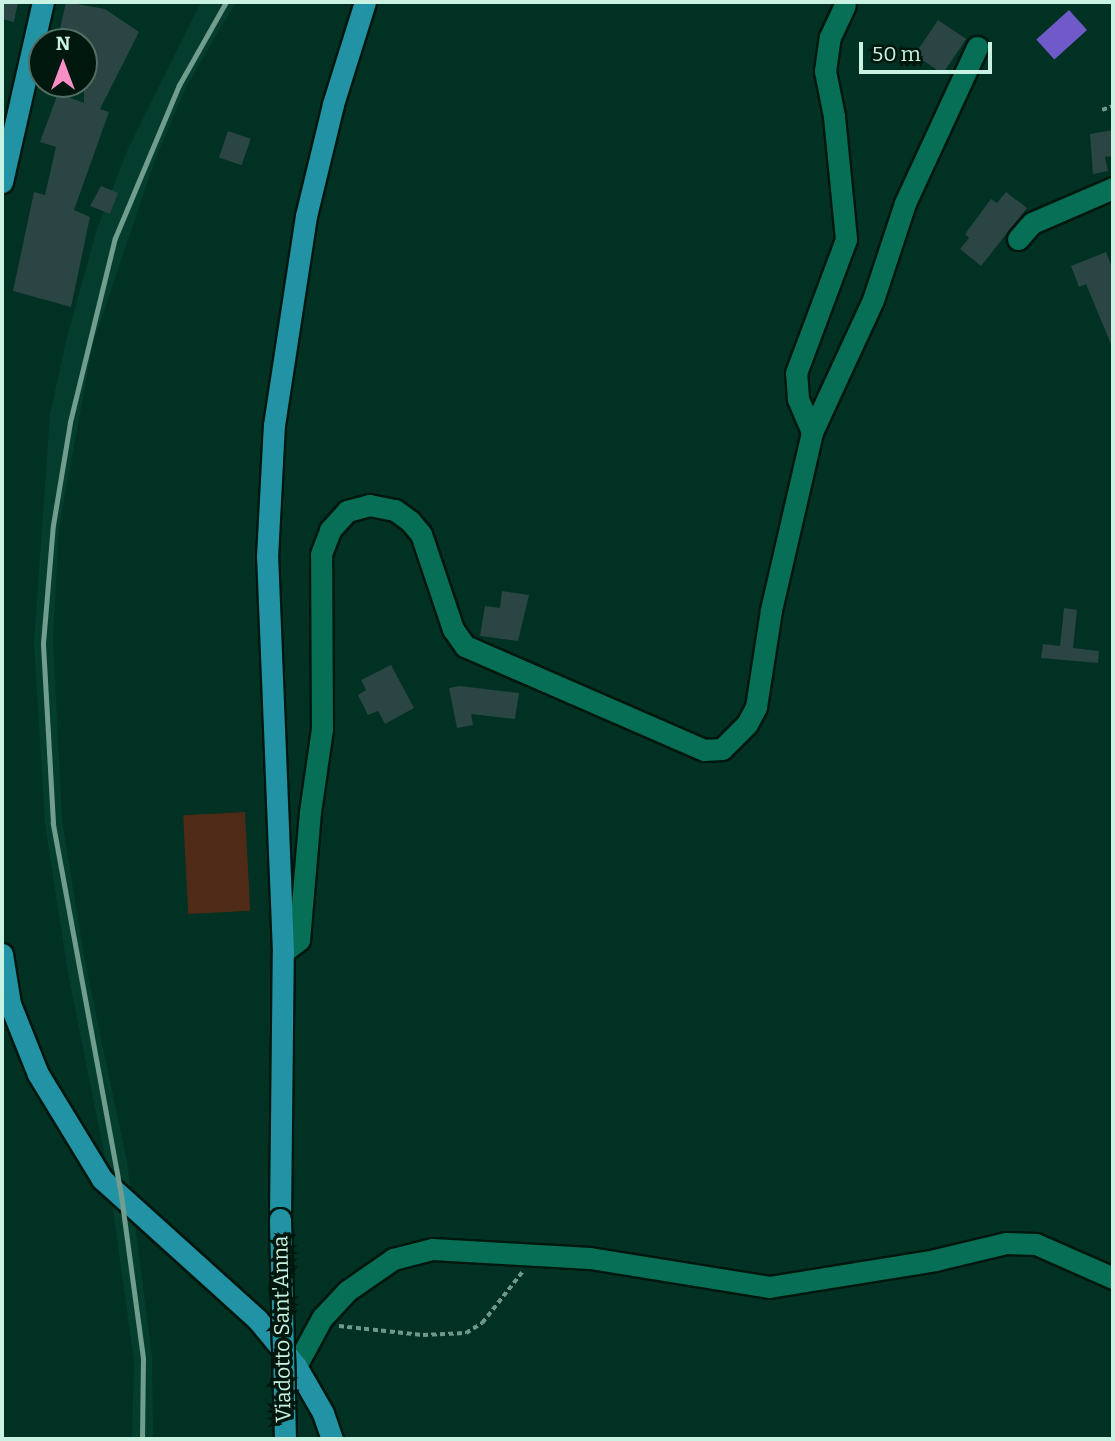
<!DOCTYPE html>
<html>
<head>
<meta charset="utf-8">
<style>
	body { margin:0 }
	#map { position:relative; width:1115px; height:1441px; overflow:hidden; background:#003123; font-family:Bitter,serif }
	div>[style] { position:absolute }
	.built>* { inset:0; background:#043d2d }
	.green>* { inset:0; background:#4f2b17; transform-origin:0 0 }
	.water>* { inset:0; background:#705aca; transform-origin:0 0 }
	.building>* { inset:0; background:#2a4543; transform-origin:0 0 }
	.path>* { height:3.5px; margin-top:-1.75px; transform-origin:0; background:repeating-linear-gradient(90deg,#6d998a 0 5px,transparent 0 8.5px) }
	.roads { filter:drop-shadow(2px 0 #00170e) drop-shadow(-2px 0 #00170e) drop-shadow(0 2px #00170e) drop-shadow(0 -2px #00170e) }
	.minor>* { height:21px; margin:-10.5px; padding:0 10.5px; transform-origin:10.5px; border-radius:10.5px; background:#066f55 }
	.major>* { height:21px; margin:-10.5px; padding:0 10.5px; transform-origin:10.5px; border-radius:10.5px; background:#2293a4 }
	.rail>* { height:5px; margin:-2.5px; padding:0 2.5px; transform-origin:2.5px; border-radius:2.5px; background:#719d8e }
	.bridges { filter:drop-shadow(2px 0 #00170e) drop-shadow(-2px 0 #00170e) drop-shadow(0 2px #00170e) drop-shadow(0 -2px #00170e) }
	.major-bridge>* { height:21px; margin:-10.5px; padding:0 10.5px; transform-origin:10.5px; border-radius:10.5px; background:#2293a4 }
	span { translate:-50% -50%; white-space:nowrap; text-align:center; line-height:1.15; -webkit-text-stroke:7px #00170e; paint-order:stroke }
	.street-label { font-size:21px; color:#c9f2e2 }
	.frame { position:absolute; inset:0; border:4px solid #c9f2e2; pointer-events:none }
	.north { position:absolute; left:28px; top:28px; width:70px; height:70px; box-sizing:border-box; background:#00170e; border:2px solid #506f63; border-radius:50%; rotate:0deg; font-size:19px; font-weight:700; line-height:28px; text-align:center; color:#c9f2e2 }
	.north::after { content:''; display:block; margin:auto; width:24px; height:32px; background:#fa8fc6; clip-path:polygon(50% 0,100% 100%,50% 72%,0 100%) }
	.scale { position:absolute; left:859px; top:42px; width:133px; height:32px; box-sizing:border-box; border:4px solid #c9f2e2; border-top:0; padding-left:9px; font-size:21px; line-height:24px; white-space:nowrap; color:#c9f2e2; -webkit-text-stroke:5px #00170e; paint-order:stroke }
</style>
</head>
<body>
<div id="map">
	<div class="built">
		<i style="clip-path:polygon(201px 2px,236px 2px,186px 87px,155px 160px,93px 343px,59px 527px,53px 641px,62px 821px,85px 962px,127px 1162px,152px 1357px,153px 1439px,132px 1439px,134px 1361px,107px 1167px,67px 967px,45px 824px,34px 643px,50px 414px,67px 337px,97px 229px,127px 151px)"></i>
	</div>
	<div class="green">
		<i style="left:245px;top:812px;width:99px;height:62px;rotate:87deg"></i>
	</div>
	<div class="water">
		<i style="left:1069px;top:10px;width:27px;height:44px;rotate:48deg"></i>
	</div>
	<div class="building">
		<i style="clip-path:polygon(2px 2px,18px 2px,14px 22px,2px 19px)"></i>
		<i style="clip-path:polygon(66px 2px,105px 9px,139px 32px,100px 109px,109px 112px,74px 210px,90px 217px,71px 307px,13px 291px,34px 192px,45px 195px,56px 147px,40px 142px,58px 93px,84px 103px,84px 42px,57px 42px)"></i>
		<i style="left:938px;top:20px;width:34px;height:42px;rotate:34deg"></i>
		<i style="clip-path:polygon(1113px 130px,1113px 156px,1105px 157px,1108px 171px,1093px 174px,1090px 134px)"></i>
		<i style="left:228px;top:131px;width:24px;height:28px;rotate:19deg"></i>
		<i style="clip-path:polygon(101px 186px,118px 193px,110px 214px,90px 206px)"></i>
		<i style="clip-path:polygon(1006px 192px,1027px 208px,981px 266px,960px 249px,969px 238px,965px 234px,991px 199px,997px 203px)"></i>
		<i style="clip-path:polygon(1106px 252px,1113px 270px,1113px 349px,1086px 284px,1079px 287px,1071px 266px)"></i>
		<i style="clip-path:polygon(502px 591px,529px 595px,518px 641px,480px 636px,485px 606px,500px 608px)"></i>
		<i style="clip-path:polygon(1064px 608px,1077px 610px,1073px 648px,1099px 651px,1098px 663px,1041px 658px,1043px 644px,1060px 646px)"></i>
		<i style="clip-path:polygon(391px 665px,414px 708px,385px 724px,378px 711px,368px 715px,358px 695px,366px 690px,361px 680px)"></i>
		<i style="clip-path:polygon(460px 686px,519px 693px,515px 719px,471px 714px,473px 725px,457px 728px,449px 688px)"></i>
	</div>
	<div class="path">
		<i style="left:1102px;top:110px;width:12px;rotate:-20deg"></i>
		<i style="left:339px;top:1326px;width:84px;rotate:6.1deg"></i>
		<i style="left:423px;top:1335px;width:43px;rotate:-2.7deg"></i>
		<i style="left:466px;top:1333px;width:19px;rotate:-32deg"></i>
		<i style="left:482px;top:1323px;width:66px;rotate:-51.7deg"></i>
	</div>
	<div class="roads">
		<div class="minor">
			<i style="left:1018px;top:239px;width:21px;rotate:-49deg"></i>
			<i style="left:1032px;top:223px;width:88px;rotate:-23.4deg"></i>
			<i style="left:812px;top:432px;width:36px;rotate:-113deg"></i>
			<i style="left:798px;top:399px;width:26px;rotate:-94deg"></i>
			<i style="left:796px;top:373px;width:143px;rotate:-69.5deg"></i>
			<i style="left:846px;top:239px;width:124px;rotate:-95.6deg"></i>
			<i style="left:834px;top:116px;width:46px;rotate:-101.3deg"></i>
			<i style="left:825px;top:71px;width:34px;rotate:-82deg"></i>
			<i style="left:830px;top:37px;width:35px;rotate:-65deg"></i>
			<i style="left:283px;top:952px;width:20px;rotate:-37deg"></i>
			<i style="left:299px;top:940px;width:128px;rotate:-85.1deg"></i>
			<i style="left:310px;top:812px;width:84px;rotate:-81.8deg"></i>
			<i style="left:322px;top:729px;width:175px;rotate:-90.3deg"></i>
			<i style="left:321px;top:554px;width:26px;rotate:-69deg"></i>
			<i style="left:330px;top:530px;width:25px;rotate:-48deg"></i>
			<i style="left:347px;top:511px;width:23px;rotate:-15deg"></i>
			<i style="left:369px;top:505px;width:26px;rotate:11deg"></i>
			<i style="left:395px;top:510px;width:19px;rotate:36deg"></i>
			<i style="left:410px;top:521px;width:17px;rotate:50deg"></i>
			<i style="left:421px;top:534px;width:100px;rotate:71.4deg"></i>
			<i style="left:453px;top:629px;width:21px;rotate:55deg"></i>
			<i style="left:465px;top:646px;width:261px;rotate:23.5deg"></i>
			<i style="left:704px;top:750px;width:18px;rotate:-3deg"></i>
			<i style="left:722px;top:749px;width:35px;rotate:-45deg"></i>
			<i style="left:747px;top:724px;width:19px;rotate:-62deg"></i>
			<i style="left:756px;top:707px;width:98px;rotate:-81.2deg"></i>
			<i style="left:771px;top:610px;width:183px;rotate:-77deg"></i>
			<i style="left:812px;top:432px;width:145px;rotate:-65.2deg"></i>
			<i style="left:873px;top:300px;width:102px;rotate:-71.7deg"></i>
			<i style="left:905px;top:203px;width:172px;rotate:-65.2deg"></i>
			<i style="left:296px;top:1366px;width:55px;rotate:-61.6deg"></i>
			<i style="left:322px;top:1318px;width:37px;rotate:-47deg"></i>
			<i style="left:347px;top:1291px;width:56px;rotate:-34.8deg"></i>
			<i style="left:393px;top:1259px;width:40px;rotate:-14.4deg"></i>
			<i style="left:432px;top:1249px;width:158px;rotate:3.3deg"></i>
			<i style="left:590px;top:1258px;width:181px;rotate:9.2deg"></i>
			<i style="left:769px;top:1287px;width:168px;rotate:-9.2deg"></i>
			<i style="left:935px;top:1260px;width:73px;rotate:-13.5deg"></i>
			<i style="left:1006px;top:1243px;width:30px;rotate:2deg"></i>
			<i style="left:1036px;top:1244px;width:84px;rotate:23.8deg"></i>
		</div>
		<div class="major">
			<i style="left:2px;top:182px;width:185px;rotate:-77.2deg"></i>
			<i style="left:2px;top:954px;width:51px;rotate:80.9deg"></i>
			<i style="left:10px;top:1004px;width:75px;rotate:68.2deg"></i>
			<i style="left:38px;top:1074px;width:123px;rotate:58.6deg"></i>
			<i style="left:102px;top:1179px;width:209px;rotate:42.1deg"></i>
			<i style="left:257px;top:1319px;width:61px;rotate:50.3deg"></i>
			<i style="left:296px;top:1366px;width:54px;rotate:60.1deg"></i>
			<i style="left:323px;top:1413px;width:28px;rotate:71deg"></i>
			<i style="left:280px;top:1219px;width:267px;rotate:-89.4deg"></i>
			<i style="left:283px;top:952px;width:395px;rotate:-92.3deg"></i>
			<i style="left:267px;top:557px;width:132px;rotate:-87deg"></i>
			<i style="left:274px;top:425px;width:211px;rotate:-81.3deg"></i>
			<i style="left:306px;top:216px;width:115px;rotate:-76.4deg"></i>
			<i style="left:333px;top:104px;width:107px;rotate:-72.6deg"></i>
		</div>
	</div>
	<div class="rail">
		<i style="left:142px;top:1439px;width:81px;rotate:-89.3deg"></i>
		<i style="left:143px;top:1358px;width:164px;rotate:-97.7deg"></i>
		<i style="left:121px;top:1195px;width:378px;rotate:-100.4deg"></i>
		<i style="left:53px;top:823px;width:180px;rotate:-93.2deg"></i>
		<i style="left:43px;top:643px;width:118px;rotate:-85.2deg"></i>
		<i style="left:53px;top:525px;width:104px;rotate:-80.6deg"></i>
		<i style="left:70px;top:422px;width:189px;rotate:-76.3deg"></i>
		<i style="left:115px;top:238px;width:166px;rotate:-67.3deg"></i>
		<i style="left:179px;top:85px;width:95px;rotate:-60.5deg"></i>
	</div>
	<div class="bridges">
		<div class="major-bridge">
			<i style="left:280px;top:1219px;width:220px;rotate:88.7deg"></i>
		</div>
	</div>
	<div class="street-label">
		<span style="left:282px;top:1329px;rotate:-91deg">Viadotto Sant'Anna</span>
	</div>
	<div class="frame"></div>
	<div class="north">N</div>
	<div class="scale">50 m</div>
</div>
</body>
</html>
